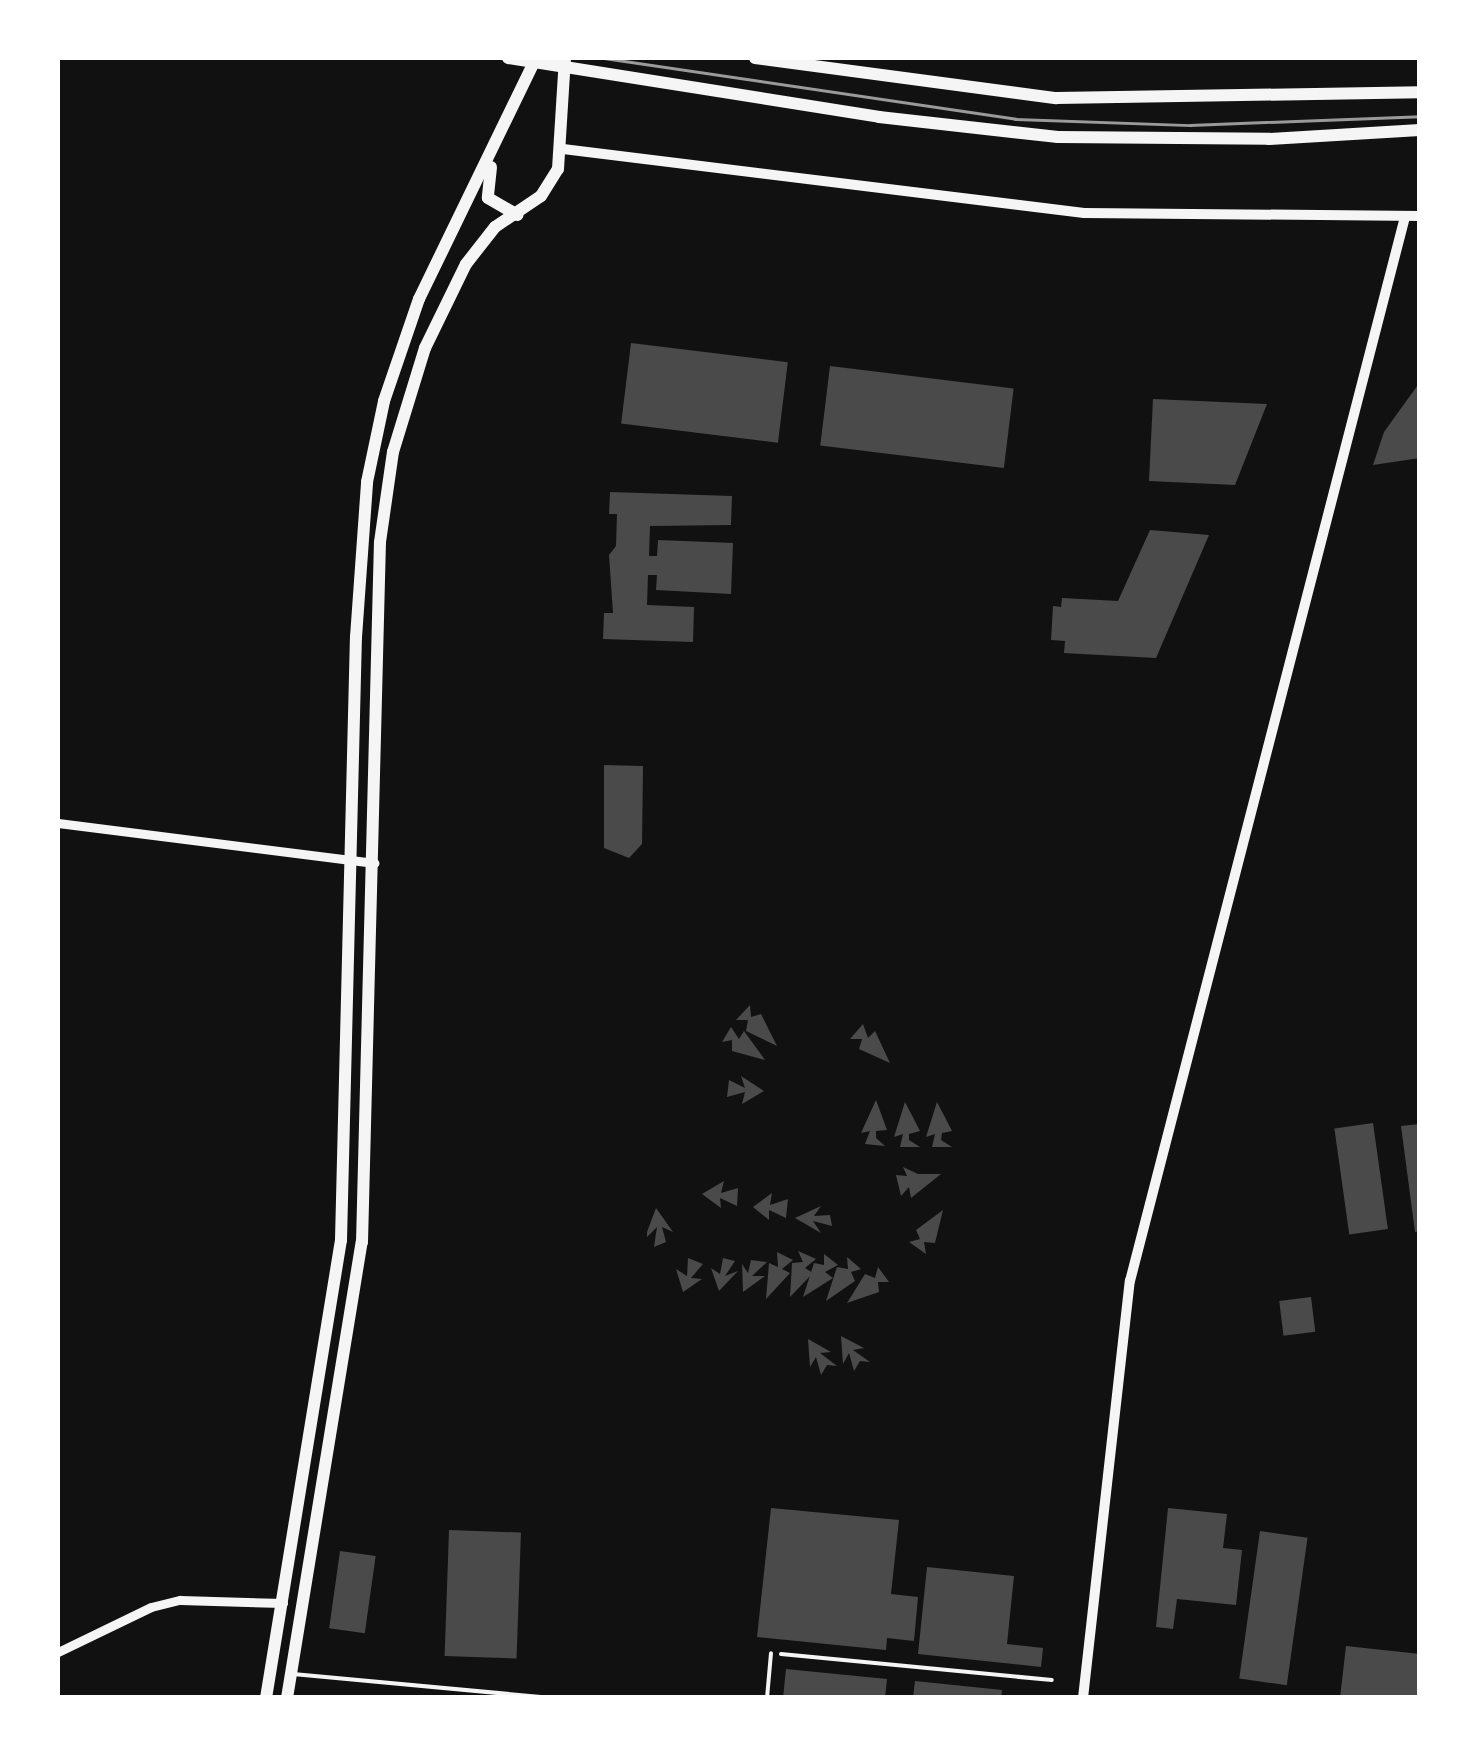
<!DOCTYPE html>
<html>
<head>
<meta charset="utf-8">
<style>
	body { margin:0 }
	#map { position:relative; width:1477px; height:1755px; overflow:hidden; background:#111; font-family:Quicksand,sans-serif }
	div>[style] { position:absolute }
	.building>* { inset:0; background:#4a4a4a; transform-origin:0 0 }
	.path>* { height:4px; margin:-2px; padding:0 2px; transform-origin:2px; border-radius:2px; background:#f5f5f5 }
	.service>* { height:4px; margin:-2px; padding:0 2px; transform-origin:2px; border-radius:2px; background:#f5f5f5 }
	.minor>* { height:9px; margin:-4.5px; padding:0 4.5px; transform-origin:4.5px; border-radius:4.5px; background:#f5f5f5 }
	.tertiary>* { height:10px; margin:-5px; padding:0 5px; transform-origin:5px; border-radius:5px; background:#f5f5f5 }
	.primary>* { height:12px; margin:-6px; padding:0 6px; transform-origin:6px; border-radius:6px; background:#f5f5f5 }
	.tram>* { height:2.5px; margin:-1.25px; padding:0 1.25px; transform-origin:1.25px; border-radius:1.25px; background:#9a9a9a }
	span { translate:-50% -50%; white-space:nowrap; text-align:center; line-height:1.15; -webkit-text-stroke:9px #fff; paint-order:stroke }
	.frame { position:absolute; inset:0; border:60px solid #fff; pointer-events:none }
</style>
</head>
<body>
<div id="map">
	<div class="building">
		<i style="left:631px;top:343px;width:158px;height:81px;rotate:7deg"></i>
		<i style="left:830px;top:366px;width:185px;height:80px;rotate:7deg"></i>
		<i style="clip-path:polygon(1420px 382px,1420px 458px,1373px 465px,1384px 432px)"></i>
		<i style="clip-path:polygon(1153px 399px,1267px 404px,1235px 485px,1149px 481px)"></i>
		<i style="clip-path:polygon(610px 492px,732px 496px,731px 525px,650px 526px,649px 556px,657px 556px,658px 540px,733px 543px,731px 594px,656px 590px,657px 575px,648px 575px,647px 605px,694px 607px,693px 642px,603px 639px,604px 613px,613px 613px,609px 555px,616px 546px,617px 514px,609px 514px)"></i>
		<i style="clip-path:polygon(1150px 530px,1209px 535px,1156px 658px,1064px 653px,1065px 641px,1051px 640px,1053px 606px,1061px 607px,1062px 598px,1118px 601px)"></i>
		<i style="clip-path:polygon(604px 765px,643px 766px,642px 844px,629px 858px,604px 848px)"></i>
		<i style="clip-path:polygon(750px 1005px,751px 1017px,761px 1014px,777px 1046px,746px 1031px,748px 1020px,736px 1020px)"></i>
		<i style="clip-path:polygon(863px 1024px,868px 1038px,875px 1031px,890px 1063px,859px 1049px,862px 1039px,850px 1039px)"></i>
		<i style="clip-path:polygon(731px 1027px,739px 1039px,744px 1031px,765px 1060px,732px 1051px,732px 1040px,722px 1042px)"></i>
		<i style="clip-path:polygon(741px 1076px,764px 1091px,742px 1104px,745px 1092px,727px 1097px,729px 1080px,745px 1088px)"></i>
		<i style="clip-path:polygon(876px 1100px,887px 1130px,876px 1131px,876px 1138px,885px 1146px,865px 1144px,870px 1131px,861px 1133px)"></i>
		<i style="clip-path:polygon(905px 1102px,920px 1131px,909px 1134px,909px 1140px,920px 1147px,900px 1147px,903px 1134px,894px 1137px)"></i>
		<i style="clip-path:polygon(937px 1102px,952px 1131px,942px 1133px,941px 1140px,952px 1147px,932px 1147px,935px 1134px,926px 1137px)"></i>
		<i style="left:1373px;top:1123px;width:107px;height:39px;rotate:82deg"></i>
		<i style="clip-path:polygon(1420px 1124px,1420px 1231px,1415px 1232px,1401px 1126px)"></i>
		<i style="clip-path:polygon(903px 1167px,918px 1174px,941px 1174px,911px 1198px,909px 1187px,901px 1196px,896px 1175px,907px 1176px)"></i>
		<i style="clip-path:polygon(724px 1181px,721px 1193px,738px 1188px,737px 1206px,720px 1198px,721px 1208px,702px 1194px)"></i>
		<i style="clip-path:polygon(772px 1193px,770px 1205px,788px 1199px,786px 1218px,769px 1210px,769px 1220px,753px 1207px)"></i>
		<i style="clip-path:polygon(821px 1206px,814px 1216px,830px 1215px,832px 1226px,813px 1221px,821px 1233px,795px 1218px)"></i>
		<i style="clip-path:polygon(656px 1208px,673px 1232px,662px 1227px,666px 1242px,654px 1247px,657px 1227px,647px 1237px,647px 1232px)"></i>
		<i style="clip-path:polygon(943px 1210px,935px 1243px,924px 1242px,926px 1254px,909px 1242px,920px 1239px,916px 1230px)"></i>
		<i style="clip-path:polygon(798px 1251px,816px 1259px,805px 1268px,813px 1273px,790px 1297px,792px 1263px,803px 1262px)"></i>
		<i style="clip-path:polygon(777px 1252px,793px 1260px,782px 1269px,790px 1273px,766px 1299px,769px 1263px,778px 1267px)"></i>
		<i style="clip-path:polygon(824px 1254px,838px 1265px,825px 1272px,833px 1278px,803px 1297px,814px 1263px,824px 1265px)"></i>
		<i style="clip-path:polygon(847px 1257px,861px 1269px,851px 1272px,855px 1281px,826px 1301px,837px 1267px,848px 1269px)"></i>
		<i style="clip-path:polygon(688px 1258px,703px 1264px,691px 1278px,702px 1279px,683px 1292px,676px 1269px,687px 1276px)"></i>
		<i style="clip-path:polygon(723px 1258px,735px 1261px,725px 1276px,738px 1271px,719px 1291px,711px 1268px,720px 1274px)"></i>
		<i style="clip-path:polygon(751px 1260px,767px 1262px,752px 1276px,765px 1276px,743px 1292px,742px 1264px,748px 1273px)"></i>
		<i style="clip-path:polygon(878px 1267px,889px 1282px,878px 1282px,879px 1292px,847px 1303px,865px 1274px,875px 1278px)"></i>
		<i style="left:1311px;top:1297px;width:35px;height:32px;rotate:83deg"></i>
		<i style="clip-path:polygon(841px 1336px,864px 1348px,853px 1350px,870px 1362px,860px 1361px,854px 1371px,849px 1353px,843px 1364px)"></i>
		<i style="clip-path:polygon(808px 1339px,831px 1352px,820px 1353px,837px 1366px,827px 1365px,821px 1375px,816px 1357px,810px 1367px)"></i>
		<i style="clip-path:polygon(771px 1508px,899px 1520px,891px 1594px,918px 1597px,914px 1641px,887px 1638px,886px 1650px,757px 1637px)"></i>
		<i style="clip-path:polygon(1168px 1508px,1227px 1514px,1223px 1548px,1242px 1550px,1236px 1605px,1177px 1599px,1173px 1629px,1156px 1627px)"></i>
		<i style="left:449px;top:1530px;width:72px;height:126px;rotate:2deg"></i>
		<i style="left:1260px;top:1531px;width:48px;height:149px;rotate:8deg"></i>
		<i style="left:340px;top:1551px;width:36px;height:78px;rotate:8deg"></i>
		<i style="clip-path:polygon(927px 1567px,1014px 1576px,1007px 1644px,1043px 1648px,1041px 1667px,918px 1654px)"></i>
		<i style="clip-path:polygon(1346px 1646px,1420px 1654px,1420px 1698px,1340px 1698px)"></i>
		<i style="clip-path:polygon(786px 1669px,887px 1679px,885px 1698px,783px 1698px)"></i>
		<i style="clip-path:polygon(915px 1681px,1002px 1690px,1001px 1698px,913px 1698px)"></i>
	</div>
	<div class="path">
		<i style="left:781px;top:1654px;width:272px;rotate:5.5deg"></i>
	</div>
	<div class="service">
		<i style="left:293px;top:1674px;width:260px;rotate:5.3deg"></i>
		<i style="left:767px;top:1698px;width:45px;rotate:-84.9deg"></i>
	</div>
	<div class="minor">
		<i style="left:58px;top:823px;width:319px;rotate:7.2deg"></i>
		<i style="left:58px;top:1652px;width:103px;rotate:-25.8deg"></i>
		<i style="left:151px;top:1607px;width:30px;rotate:-14deg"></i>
		<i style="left:180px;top:1600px;width:103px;rotate:1.7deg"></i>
	</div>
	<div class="tertiary">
		<i style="left:563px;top:149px;width:525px;rotate:7deg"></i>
		<i style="left:1084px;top:213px;width:336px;rotate:0.5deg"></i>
		<i style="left:1083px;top:1698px;width:420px;rotate:-83.6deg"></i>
		<i style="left:1130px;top:1281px;width:1099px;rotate:-75.51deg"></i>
	</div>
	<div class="primary">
		<i style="left:508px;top:58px;width:376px;rotate:9deg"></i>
		<i style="left:879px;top:117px;width:180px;rotate:6.4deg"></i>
		<i style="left:1058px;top:137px;width:211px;rotate:0.5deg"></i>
		<i style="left:1269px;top:139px;width:151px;rotate:-3.4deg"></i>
		<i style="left:755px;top:58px;width:304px;rotate:7.6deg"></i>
		<i style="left:1056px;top:98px;width:364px;rotate:-0.9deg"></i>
		<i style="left:491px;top:167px;width:31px;rotate:96deg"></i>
		<i style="left:488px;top:198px;width:34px;rotate:30deg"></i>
		<i style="left:266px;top:1698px;width:464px;rotate:-80.7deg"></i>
		<i style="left:341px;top:1240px;width:603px;rotate:-88.58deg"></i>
		<i style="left:356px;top:637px;width:155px;rotate:-85.9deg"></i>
		<i style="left:367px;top:482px;width:83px;rotate:-78.1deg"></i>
		<i style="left:384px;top:401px;width:108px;rotate:-71.1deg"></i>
		<i style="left:419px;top:299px;width:268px;rotate:-64.1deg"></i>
		<i style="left:287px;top:1698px;width:462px;rotate:-80.7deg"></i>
		<i style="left:362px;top:1242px;width:700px;rotate:-88.53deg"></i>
		<i style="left:380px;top:542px;width:91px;rotate:-81.8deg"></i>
		<i style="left:393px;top:452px;width:109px;rotate:-72.9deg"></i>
		<i style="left:425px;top:348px;width:93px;rotate:-64deg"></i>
		<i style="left:466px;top:264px;width:47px;rotate:-51.9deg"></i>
		<i style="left:495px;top:227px;width:55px;rotate:-34deg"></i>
		<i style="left:541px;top:196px;width:32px;rotate:-58deg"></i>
		<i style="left:558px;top:169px;width:111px;rotate:-86.4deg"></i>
	</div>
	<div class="tram">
		<i style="left:604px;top:58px;width:416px;rotate:8.4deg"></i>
		<i style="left:1015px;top:119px;width:175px;rotate:2deg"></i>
		<i style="left:1190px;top:125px;width:230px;rotate:-2.2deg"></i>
	</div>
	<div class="frame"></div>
</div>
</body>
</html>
